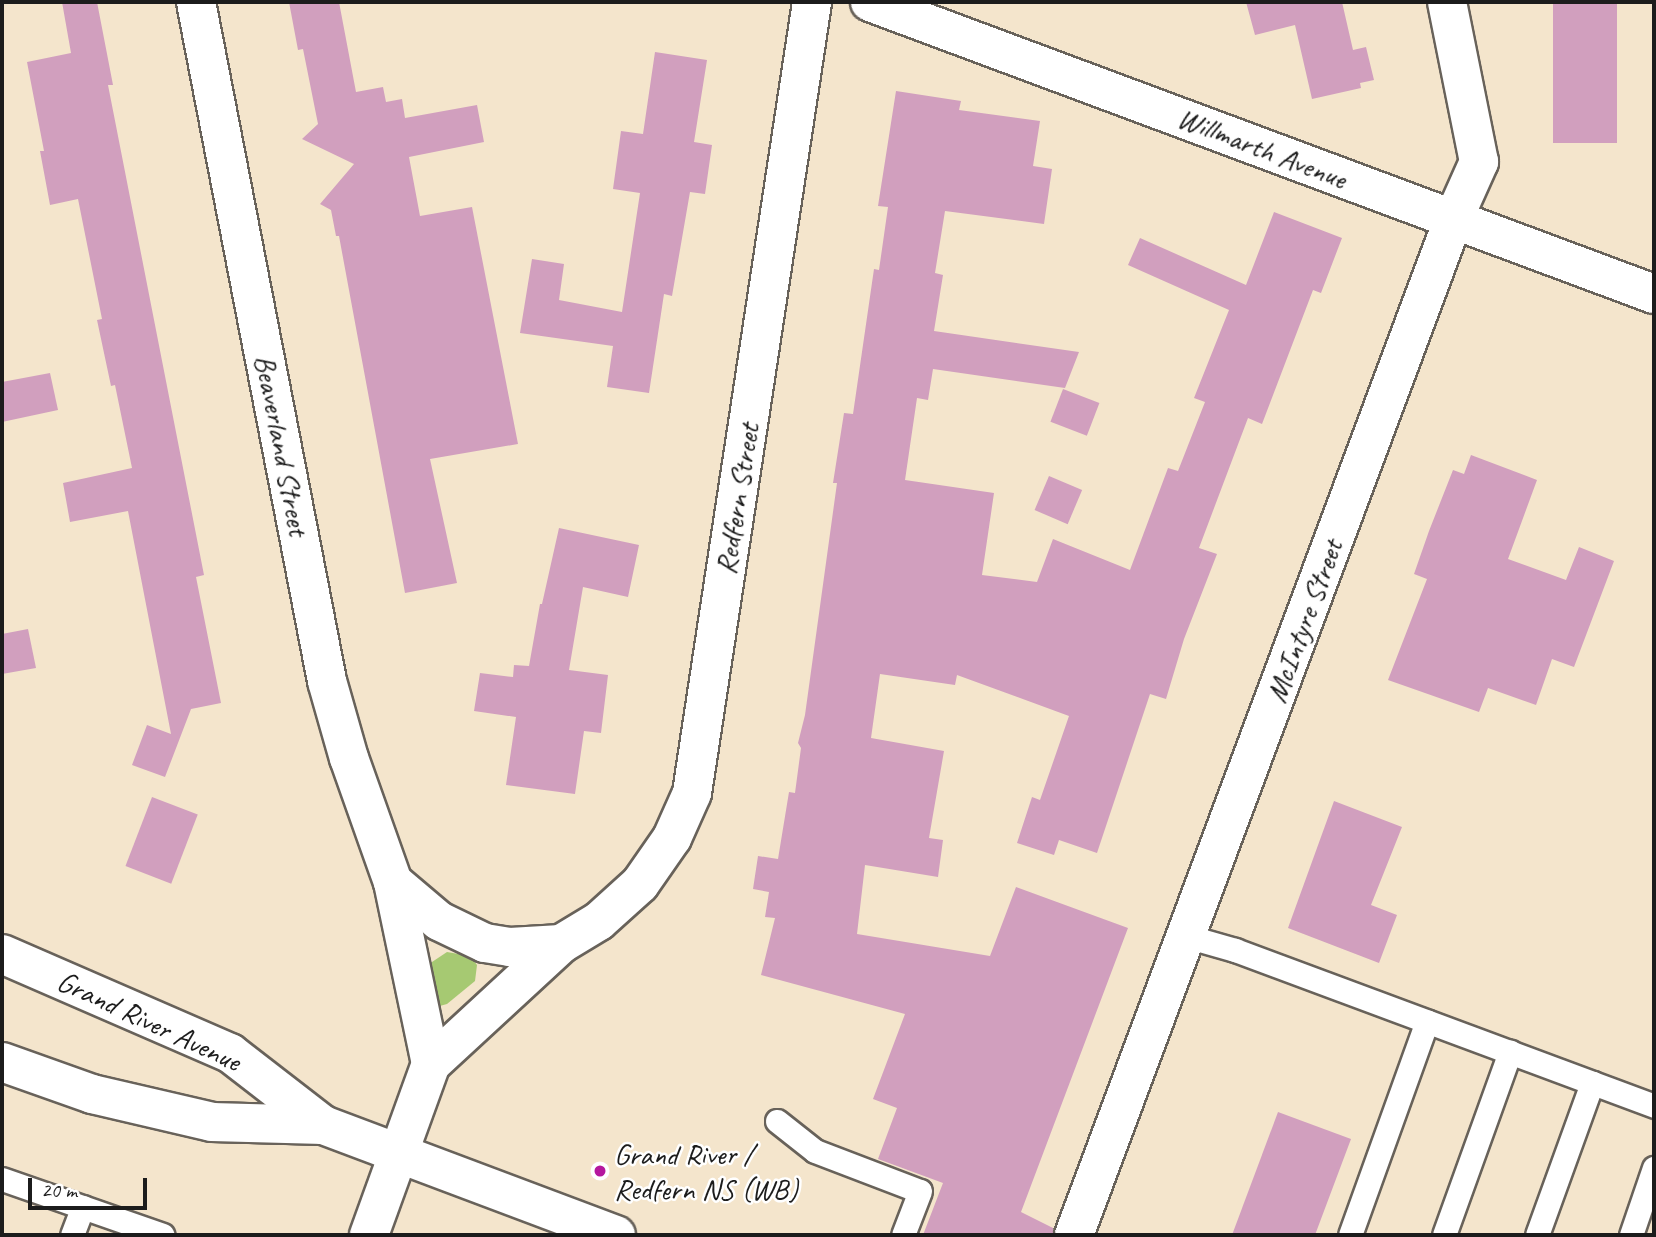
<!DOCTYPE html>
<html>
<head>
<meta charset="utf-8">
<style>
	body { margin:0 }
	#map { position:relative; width:1656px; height:1237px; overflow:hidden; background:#f4e5cc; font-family:Caveat,sans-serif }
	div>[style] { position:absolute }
	.green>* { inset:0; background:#a6c972 }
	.building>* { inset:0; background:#d19fbe; transform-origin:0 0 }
	.roads { filter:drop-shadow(2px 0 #68625a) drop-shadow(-2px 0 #68625a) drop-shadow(0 2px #68625a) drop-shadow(0 -2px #68625a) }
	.lane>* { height:23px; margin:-11.5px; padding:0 11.5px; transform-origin:11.5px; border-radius:11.5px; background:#fff }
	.street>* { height:38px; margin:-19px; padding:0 19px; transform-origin:19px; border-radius:19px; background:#fff }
	.primary>* { height:38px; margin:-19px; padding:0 19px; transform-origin:19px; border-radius:19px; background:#fff }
	.dots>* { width:19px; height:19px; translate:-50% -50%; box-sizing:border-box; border:4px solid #fff; border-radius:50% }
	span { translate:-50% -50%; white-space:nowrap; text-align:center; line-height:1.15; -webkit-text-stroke:5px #fff; paint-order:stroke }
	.street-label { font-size:30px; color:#1c1c1c }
	.poi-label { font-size:30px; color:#1c1c1c }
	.left { translate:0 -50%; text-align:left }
	.frame { position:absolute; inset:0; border:4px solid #1c1c1c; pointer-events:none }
	.scale { position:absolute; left:28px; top:1178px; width:119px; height:32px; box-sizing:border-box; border:4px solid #1c1c1c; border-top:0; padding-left:9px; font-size:21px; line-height:24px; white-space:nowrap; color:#1c1c1c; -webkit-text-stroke:5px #fff; paint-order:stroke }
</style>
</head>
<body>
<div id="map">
	<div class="green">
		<i style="clip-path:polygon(447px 952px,470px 956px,477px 965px,475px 981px,447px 1004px,436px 1007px,429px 964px)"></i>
	</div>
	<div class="building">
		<i style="clip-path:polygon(62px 2px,97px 2px,113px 85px,108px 85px,204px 575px,196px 577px,221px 703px,191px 709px,165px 777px,132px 765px,147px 725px,171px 734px,128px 511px,70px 522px,63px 483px,132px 468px,115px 385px,111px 386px,97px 320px,102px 319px,78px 199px,50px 205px,40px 151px,44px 151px,27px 62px,71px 53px)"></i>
		<i style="clip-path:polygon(289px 2px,339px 2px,356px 92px,383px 87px,386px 102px,402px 99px,405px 118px,477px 105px,484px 142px,409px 157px,420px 216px,472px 207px,518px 444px,430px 459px,457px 583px,405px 593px,339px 236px,336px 236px,331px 210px,320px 204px,354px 164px,302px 139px,318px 124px,303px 49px,298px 50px)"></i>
		<i style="clip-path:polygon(1246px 2px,1342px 2px,1353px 50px,1366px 47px,1374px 80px,1360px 83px,1361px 88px,1312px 99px,1295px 25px,1255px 35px)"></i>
		<i style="left:1553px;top:2px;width:64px;height:141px"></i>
		<i style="clip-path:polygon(655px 52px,707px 60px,694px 142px,712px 145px,705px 194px,690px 192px,672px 296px,664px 294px,649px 393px,607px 387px,613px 346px,520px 333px,532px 259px,564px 264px,559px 300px,622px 312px,640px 193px,613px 189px,621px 131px,643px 134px)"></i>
		<i style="clip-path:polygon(896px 91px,961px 101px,959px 110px,1040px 121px,1033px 166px,1052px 169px,1044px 224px,945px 211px,935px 273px,943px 275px,934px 331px,1079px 352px,1065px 388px,933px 369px,928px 400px,917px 398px,905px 480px,994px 493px,982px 575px,1037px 582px,1053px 539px,1130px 570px,1168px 468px,1178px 471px,1205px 402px,1194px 398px,1229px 310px,1128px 265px,1140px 238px,1246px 285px,1274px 212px,1342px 238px,1321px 293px,1313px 290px,1262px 424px,1248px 418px,1199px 548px,1217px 554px,1184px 639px,1166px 699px,1150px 694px,1097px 853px,1059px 840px,1054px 855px,1017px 843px,1032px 797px,1040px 800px,1069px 716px,957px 675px,955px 685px,880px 674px,871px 738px,944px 751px,929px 838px,943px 840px,938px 877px,865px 865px,857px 934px,990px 956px,1016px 887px,1128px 928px,1021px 1212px,1053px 1228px,1053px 1235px,923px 1235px,943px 1183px,878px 1159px,897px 1108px,873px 1099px,905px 1014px,761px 975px,775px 918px,765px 917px,769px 892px,753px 889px,758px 856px,778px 859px,789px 792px,795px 793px,801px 748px,798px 743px,805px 715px,837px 483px,833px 483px,844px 413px,853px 414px,874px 269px,879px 270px,888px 207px,878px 206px)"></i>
		<i style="clip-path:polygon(50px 373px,58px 410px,2px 422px,2px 382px)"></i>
		<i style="left:1063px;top:389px;width:39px;height:35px;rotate:21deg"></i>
		<i style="clip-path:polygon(1471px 455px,1537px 480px,1508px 559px,1566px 580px,1579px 547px,1614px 561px,1574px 667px,1552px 659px,1536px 705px,1488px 688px,1479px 712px,1388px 680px,1427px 579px,1414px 574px,1429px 531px,1453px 470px,1464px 474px)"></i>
		<i style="left:1049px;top:476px;width:36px;height:37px;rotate:23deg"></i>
		<i style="clip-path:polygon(559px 528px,639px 545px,628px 597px,583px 587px,569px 670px,608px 675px,601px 733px,584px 731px,575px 794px,506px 785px,516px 717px,474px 711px,480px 673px,513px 677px,514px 665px,529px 666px,540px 604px,542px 604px)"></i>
		<i style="clip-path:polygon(28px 629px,36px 668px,2px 674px,2px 634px)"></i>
		<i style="left:152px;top:797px;width:49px;height:74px;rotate:21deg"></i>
		<i style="clip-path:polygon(1334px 801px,1402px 827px,1371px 905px,1397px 915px,1379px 963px,1288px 928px)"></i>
		<i style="clip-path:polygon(1278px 1112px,1351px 1139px,1315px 1235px,1232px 1235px)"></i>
	</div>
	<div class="roads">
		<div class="lane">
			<i style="left:1186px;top:936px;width:51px;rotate:15.9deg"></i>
			<i style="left:1235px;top:950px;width:447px;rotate:20.4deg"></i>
			<i style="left:777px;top:1121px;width:48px;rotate:38.3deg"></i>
			<i style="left:815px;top:1151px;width:112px;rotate:20.9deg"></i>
			<i style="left:920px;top:1191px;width:47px;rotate:111.1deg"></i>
			<i style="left:2px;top:1179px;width:170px;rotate:19.2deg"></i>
			<i style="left:72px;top:1235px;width:30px;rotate:-69deg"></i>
			<i style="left:1350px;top:1235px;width:227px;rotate:-70.2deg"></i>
			<i style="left:1444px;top:1235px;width:195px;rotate:-70.2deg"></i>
			<i style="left:1537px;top:1235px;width:162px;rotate:-70.1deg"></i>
			<i style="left:1631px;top:1235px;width:71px;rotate:-71.1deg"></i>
		</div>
		<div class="street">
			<i style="left:196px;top:2px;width:692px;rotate:79.08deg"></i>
			<i style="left:327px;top:681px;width:80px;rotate:74.1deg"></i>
			<i style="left:349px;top:758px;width:132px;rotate:70.5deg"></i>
			<i style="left:393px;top:882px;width:186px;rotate:78.2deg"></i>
			<i style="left:870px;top:2px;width:837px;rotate:20.43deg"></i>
			<i style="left:393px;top:882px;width:60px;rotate:40.3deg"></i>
			<i style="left:439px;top:921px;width:51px;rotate:25.6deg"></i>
			<i style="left:485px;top:943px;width:25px;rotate:9deg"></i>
			<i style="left:510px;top:947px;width:51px;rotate:-3.4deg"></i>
			<i style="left:369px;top:1235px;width:182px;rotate:-70.1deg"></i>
			<i style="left:431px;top:1064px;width:177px;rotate:-42.7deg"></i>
			<i style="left:561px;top:944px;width:44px;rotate:-31.2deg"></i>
			<i style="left:599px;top:921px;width:55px;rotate:-42.1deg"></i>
			<i style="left:640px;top:884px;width:56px;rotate:-55.2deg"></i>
			<i style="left:672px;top:838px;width:49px;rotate:-66deg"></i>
			<i style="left:692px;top:793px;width:800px;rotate:-81.37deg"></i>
			<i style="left:1074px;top:1235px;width:1083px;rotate:-69.52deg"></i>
			<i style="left:1453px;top:220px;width:64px;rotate:-65.9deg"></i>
			<i style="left:1479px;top:162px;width:163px;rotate:-101.3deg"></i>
		</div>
		<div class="primary">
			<i style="left:2px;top:954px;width:249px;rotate:23.5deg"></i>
			<i style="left:230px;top:1053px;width:118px;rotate:37.7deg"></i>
			<i style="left:323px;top:1125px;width:313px;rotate:20.6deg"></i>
			<i style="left:2px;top:1062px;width:96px;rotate:19.6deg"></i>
			<i style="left:92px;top:1094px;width:123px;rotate:13.1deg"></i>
			<i style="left:212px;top:1122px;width:111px;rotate:1.5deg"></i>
		</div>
	</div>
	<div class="dots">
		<i style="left:600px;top:1171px;background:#b5179e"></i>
	</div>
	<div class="street-label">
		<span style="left:1262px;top:148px;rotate:21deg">Willmarth Avenue</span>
		<span style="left:282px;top:445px;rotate:79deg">Beaverland Street</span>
		<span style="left:737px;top:499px;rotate:-81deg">Redfern Street</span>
		<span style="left:1304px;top:621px;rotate:-70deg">McIntyre Street</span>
		<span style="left:149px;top:1021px;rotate:25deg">Grand River Avenue</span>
	</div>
	<div class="poi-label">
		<span class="left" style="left:614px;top:1171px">Grand River /<br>Redfern NS (WB)</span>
	</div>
	<div class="frame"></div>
	<div class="scale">20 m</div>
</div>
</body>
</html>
